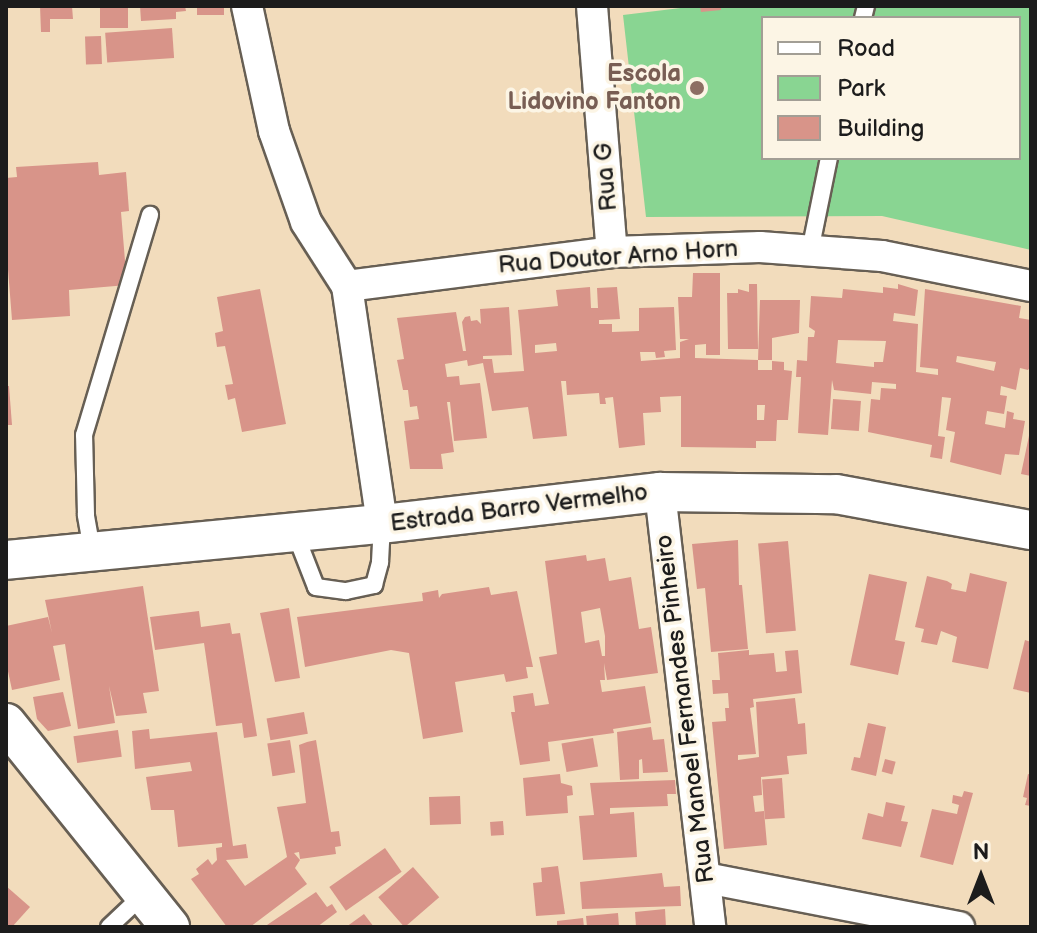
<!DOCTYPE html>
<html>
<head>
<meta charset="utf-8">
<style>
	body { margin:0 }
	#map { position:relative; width:1037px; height:933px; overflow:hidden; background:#f2dcbc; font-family:"Balsamiq Sans",sans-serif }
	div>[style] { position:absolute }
	.green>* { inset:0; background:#89d592 }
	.building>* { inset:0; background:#d89489; transform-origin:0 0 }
	.roads { filter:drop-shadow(2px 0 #675f54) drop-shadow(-2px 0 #675f54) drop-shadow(0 2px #675f54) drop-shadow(0 -2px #675f54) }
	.service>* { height:16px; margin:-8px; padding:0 8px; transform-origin:8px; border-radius:8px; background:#fff }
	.minor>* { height:30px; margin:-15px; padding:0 15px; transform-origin:15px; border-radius:15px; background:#fff }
	.tertiary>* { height:38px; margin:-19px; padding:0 19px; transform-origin:19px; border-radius:19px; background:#fff }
	.dots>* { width:22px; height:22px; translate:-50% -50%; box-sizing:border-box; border:4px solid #fcf5e5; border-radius:50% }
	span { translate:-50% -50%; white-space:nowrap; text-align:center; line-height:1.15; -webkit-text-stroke:7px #fcf5e5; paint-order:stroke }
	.education-label { font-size:24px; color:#785e54; font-weight:700 }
	.right { translate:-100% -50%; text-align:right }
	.street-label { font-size:24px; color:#1c1c1c }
	.frame { position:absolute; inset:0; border:8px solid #1c1c1c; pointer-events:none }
	.legend { position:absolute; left:761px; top:16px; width:260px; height:144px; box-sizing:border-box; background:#fcf5e5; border:2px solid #a29e95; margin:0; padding:10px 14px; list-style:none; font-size:24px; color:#1c1c1c }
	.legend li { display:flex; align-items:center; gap:16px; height:40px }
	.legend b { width:40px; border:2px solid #a29e95 }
	.north { position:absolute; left:941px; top:837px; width:80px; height:80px; -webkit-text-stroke:6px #fcf5e5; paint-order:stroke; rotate:0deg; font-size:22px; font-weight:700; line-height:32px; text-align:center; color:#1c1c1c }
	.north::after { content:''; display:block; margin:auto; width:28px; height:36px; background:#1c1c1c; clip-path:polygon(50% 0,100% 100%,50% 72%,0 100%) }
</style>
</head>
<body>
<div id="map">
	<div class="green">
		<i style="clip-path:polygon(evenodd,697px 6px,1031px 6px,1031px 250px,882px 216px,646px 217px,623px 15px,697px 6px,763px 18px,1019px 18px,1019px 158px,763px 158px,763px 18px)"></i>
	</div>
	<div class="building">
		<i style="clip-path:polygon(40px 6px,72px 6px,73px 19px,50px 19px,50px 32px,41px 32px)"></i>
		<i style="left:100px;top:6px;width:28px;height:22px"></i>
		<i style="clip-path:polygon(140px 6px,185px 6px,186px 11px,176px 12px,176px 19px,141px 21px)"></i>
		<i style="left:197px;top:6px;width:27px;height:9px"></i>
		<i style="clip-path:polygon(700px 6px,721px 6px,721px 10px,701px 12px)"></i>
		<i style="left:172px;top:28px;width:30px;height:67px;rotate:86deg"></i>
		<i style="left:101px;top:36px;width:28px;height:16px;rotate:88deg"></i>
		<i style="clip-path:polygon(98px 162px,99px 175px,126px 172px,129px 211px,121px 212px,127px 285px,69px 290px,70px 316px,12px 320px,6px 244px,6px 178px,17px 177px,16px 167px)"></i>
		<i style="clip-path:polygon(evenodd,693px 273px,720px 273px,720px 355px,706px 355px,706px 344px,695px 345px,695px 358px,758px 360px,758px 370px,772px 370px,772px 361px,784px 362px,784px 370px,792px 371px,788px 420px,777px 420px,776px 441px,756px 441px,756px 448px,681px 447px,681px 396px,660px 397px,661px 412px,643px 413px,645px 445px,619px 448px,613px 397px,605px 398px,606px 404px,600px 404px,599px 393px,567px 395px,566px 381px,561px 381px,567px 436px,533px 439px,528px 407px,492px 411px,483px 363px,468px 366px,467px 360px,445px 364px,447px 377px,459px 376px,460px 385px,480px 383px,487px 438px,454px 441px,450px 402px,447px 402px,454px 452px,441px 454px,443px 469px,410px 469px,404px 421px,419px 419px,417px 406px,410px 407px,408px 390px,403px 390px,397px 360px,404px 359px,397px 318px,456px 312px,463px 351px,466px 351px,462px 322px,465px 317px,470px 316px,471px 321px,477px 320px,481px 324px,480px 309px,509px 307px,512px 355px,483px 356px,483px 359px,492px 359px,494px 373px,524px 371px,518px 310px,558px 306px,556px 290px,590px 287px,591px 308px,598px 308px,597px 288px,617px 287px,620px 319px,599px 320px,599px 324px,612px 324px,612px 332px,639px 331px,639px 308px,674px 307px,676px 350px,664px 351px,665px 357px,656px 358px,655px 352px,640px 352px,641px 361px,680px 358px,680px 342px,689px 339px,680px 339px,678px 297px,692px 297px,693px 273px,556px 343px,557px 351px,535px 353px,535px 345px,556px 343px,693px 273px,757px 405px,765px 405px,764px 420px,757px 420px,757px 405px)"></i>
		<i style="clip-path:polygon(749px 284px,757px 284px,758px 349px,728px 349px,727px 293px,738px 293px,738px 289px,749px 292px)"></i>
		<i style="clip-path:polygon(evenodd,898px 284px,918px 290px,915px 316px,894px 313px,893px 321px,918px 324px,916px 372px,938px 375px,938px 369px,920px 367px,925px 289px,1021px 306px,1019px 318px,1031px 320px,1031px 366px,1028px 370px,1020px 368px,1016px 390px,1001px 386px,1000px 395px,1007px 396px,1004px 414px,987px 411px,985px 424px,1005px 428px,1007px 411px,1014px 413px,1013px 419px,1025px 421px,1019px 455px,1005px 454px,1001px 475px,950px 462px,955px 432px,946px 430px,951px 398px,942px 397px,938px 436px,945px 437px,942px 459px,930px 457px,932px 445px,868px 432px,871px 399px,880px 400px,881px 388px,896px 389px,896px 384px,872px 382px,871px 394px,834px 390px,832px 380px,828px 435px,798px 433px,801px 377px,796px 377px,797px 360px,807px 361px,808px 337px,814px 337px,815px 331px,809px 327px,811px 296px,842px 298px,843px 289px,883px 293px,883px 287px,898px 289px,898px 284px,838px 340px,886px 341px,883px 362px,874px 362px,874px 367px,836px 363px,838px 340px,898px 284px,957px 356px,996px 362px,994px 371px,956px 362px,957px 356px)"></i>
		<i style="clip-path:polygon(260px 289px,286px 424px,242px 432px,235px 398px,228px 400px,225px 385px,233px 384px,225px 346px,217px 347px,215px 333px,223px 331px,217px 297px)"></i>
		<i style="clip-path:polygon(760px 300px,800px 300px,799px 333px,772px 338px,772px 360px,758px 360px)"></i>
		<i style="clip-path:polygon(6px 386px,9px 386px,12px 425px,6px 425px)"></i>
		<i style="left:833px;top:399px;width:28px;height:30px;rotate:4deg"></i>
		<i style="clip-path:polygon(1030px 431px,1031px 431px,1031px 476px,1021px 474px)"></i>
		<i style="clip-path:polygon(738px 540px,739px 585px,742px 585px,748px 649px,711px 652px,705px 588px,697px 589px,692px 544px)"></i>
		<i style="left:788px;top:541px;width:90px;height:30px;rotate:85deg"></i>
		<i style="clip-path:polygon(evenodd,586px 555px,587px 561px,605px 558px,609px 581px,631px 577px,639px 629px,651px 627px,658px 673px,607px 680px,604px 663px,605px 680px,600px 680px,602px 692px,645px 686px,651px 723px,613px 729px,614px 733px,548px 742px,550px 761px,520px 765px,511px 712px,515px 712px,513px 696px,533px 693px,535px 706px,549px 704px,539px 657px,557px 654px,545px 561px,586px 555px,600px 608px,605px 636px,605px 656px,602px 656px,599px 640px,585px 643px,581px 612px,600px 608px)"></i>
		<i style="clip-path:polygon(970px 573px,1007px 582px,988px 669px,952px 662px,957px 637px,941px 631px,937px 645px,921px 642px,924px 629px,915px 627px,927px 576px,947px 581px,952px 584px,951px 589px,966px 592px)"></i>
		<i style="clip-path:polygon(869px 574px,907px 582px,895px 640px,905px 642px,898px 675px,850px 665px)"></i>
		<i style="clip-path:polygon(143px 586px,159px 691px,143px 693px,147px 713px,116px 716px,109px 686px,115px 723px,78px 729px,65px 644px,53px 646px,60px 680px,12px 690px,6px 662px,6px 626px,48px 617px,52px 633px,45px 600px)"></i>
		<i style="clip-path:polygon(489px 587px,491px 595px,517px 591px,533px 667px,526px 667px,528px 678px,506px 682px,504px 674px,455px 682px,463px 732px,423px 739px,409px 653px,391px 650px,305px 667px,297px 617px,423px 601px,422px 593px,438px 590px,439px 598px,442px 594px)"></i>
		<i style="clip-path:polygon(289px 608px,300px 678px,275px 682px,260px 613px)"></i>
		<i style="clip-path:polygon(199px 611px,201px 627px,230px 623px,232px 634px,240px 633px,257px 736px,244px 738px,242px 723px,216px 726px,204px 643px,155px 650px,150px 617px)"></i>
		<i style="clip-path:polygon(1025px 640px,1031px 642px,1031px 693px,1013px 689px)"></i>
		<i style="clip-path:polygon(749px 650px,749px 655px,774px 653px,776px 672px,787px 671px,785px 651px,798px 650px,802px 693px,753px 699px,754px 707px,750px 708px,756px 754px,738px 755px,738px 760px,759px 757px,756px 702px,795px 698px,798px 724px,805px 723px,807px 754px,787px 756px,789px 774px,761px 777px,762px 795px,753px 796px,755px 812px,764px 811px,767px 845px,724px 849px,712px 722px,726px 721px,725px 708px,729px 708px,728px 693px,713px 694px,712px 680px,720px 680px,718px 653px)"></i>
		<i style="clip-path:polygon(63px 692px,71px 726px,48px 731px,37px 719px,33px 697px)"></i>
		<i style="left:304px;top:712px;width:22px;height:38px;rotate:80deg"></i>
		<i style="clip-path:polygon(868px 723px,886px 727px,876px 776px,851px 770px,854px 757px,860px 758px)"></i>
		<i style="clip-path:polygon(651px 727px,653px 740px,664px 739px,668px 772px,643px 773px,642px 759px,639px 760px,639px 779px,620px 780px,617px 732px)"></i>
		<i style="clip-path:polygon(149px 729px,150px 739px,217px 732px,233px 846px,246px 844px,248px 858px,226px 860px,245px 886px,287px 857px,277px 807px,306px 803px,299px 745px,307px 742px,316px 740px,331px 832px,339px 831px,341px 846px,335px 847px,336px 854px,300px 859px,299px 852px,294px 853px,300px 860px,295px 868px,307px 884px,250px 927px,227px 927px,191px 879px,199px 874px,196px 869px,208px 859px,212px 865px,217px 860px,216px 848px,222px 847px,222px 843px,178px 847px,174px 810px,151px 810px,146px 777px,192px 771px,190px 762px,135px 769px,132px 731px)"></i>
		<i style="left:118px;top:730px;width:27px;height:45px;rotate:82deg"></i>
		<i style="left:593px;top:738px;width:29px;height:32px;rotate:80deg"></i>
		<i style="left:290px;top:740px;width:33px;height:23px;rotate:81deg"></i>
		<i style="left:885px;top:759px;width:11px;height:13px;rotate:15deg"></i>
		<i style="clip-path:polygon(560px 774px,561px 783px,572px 786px,573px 795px,567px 796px,568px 813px,526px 816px,523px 778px)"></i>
		<i style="clip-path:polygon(1028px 774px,1031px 775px,1031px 806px,1025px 805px,1027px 798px,1023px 797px)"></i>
		<i style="left:782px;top:778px;width:40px;height:20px;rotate:86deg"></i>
		<i style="clip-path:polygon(675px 780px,676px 794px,667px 794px,668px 806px,610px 808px,610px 814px,634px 812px,637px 857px,583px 860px,579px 816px,594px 815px,590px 783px)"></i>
		<i style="clip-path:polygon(964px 791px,973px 793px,953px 865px,920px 857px,932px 809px,957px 814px,959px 805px,952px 803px,953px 795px,962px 797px)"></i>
		<i style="left:460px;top:796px;width:28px;height:31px;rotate:88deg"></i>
		<i style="clip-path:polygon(886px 802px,905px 806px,901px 821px,908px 822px,901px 847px,862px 839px,868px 813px,883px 817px)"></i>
		<i style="left:503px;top:821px;width:14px;height:13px;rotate:86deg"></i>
		<i style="left:385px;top:848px;width:29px;height:68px;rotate:55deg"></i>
		<i style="clip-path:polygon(558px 866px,565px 914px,536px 916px,533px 883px,542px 882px,541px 868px)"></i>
		<i style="left:413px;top:867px;width:40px;height:46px;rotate:49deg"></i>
		<i style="clip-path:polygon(662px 873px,664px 887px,680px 886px,681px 906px,582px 909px,580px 882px)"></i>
		<i style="clip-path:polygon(6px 886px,30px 907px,12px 927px,6px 927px)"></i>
		<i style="clip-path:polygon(316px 892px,327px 907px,332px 904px,337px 912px,317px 927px,264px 927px)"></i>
		<i style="clip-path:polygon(665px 909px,666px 927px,636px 927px,635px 912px)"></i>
		<i style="clip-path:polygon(618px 913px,619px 927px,587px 927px,586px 916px)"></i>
		<i style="clip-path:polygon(364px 914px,374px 927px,346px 927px)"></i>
		<i style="clip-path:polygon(583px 918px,584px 927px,557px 927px,557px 921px)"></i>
	</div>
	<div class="roads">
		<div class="service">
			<i style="left:863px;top:18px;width:12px;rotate:-76deg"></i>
			<i style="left:810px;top:251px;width:95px;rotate:-78.5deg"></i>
			<i style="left:295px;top:533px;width:58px;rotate:68.7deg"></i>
			<i style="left:316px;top:587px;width:30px;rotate:8deg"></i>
			<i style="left:346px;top:591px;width:29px;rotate:-12deg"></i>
			<i style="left:374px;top:585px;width:24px;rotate:-75deg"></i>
			<i style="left:380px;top:562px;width:38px;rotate:-87deg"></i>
			<i style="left:92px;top:550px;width:36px;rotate:-100deg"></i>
			<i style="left:86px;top:515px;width:80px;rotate:-91.4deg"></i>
			<i style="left:84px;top:435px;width:230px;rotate:-73.3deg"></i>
			<i style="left:109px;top:927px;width:48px;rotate:-43.3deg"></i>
		</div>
		<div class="minor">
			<i style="left:247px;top:6px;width:128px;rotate:77.8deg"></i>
			<i style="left:274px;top:131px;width:96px;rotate:70.6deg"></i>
			<i style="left:306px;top:222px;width:76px;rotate:57.4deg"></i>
			<i style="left:347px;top:286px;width:241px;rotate:81.6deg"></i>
			<i style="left:592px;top:6px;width:247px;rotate:85.4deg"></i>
			<i style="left:347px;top:286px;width:267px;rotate:-7.3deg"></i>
			<i style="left:612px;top:252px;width:148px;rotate:-1.9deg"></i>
			<i style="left:760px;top:247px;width:122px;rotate:4.2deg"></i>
			<i style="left:882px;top:256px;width:152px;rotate:11.4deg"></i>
			<i style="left:660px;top:492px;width:438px;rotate:83.4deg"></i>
			<i style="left:706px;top:878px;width:258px;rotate:11deg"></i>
		</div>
		<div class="tertiary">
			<i style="left:6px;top:560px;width:378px;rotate:-5.5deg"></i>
			<i style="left:382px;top:524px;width:280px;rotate:-6.6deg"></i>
			<i style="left:660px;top:492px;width:176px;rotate:0.7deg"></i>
			<i style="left:836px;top:494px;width:198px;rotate:10.5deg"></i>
			<i style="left:6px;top:723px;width:262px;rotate:51.2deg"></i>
		</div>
	</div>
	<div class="dots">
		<i style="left:697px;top:88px;background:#8d6e63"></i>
	</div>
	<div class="education-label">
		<span class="right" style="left:681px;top:88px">Escola<br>Lidovino Fanton</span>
	</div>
	<div class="street-label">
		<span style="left:606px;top:177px;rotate:-95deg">Rua G</span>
		<span style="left:618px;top:257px;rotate:-4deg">Rua Doutor Arno Horn</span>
		<span style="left:519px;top:508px;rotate:-7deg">Estrada Barro Vermelho</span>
		<span style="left:685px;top:709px;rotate:-97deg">Rua Manoel Fernandes Pinheiro</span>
	</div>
	<div class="frame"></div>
	<ul class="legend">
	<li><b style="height:10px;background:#fff"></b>Road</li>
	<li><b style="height:22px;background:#89d592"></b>Park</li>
	<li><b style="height:22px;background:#d89489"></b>Building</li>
	</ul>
	<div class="north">N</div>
</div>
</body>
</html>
